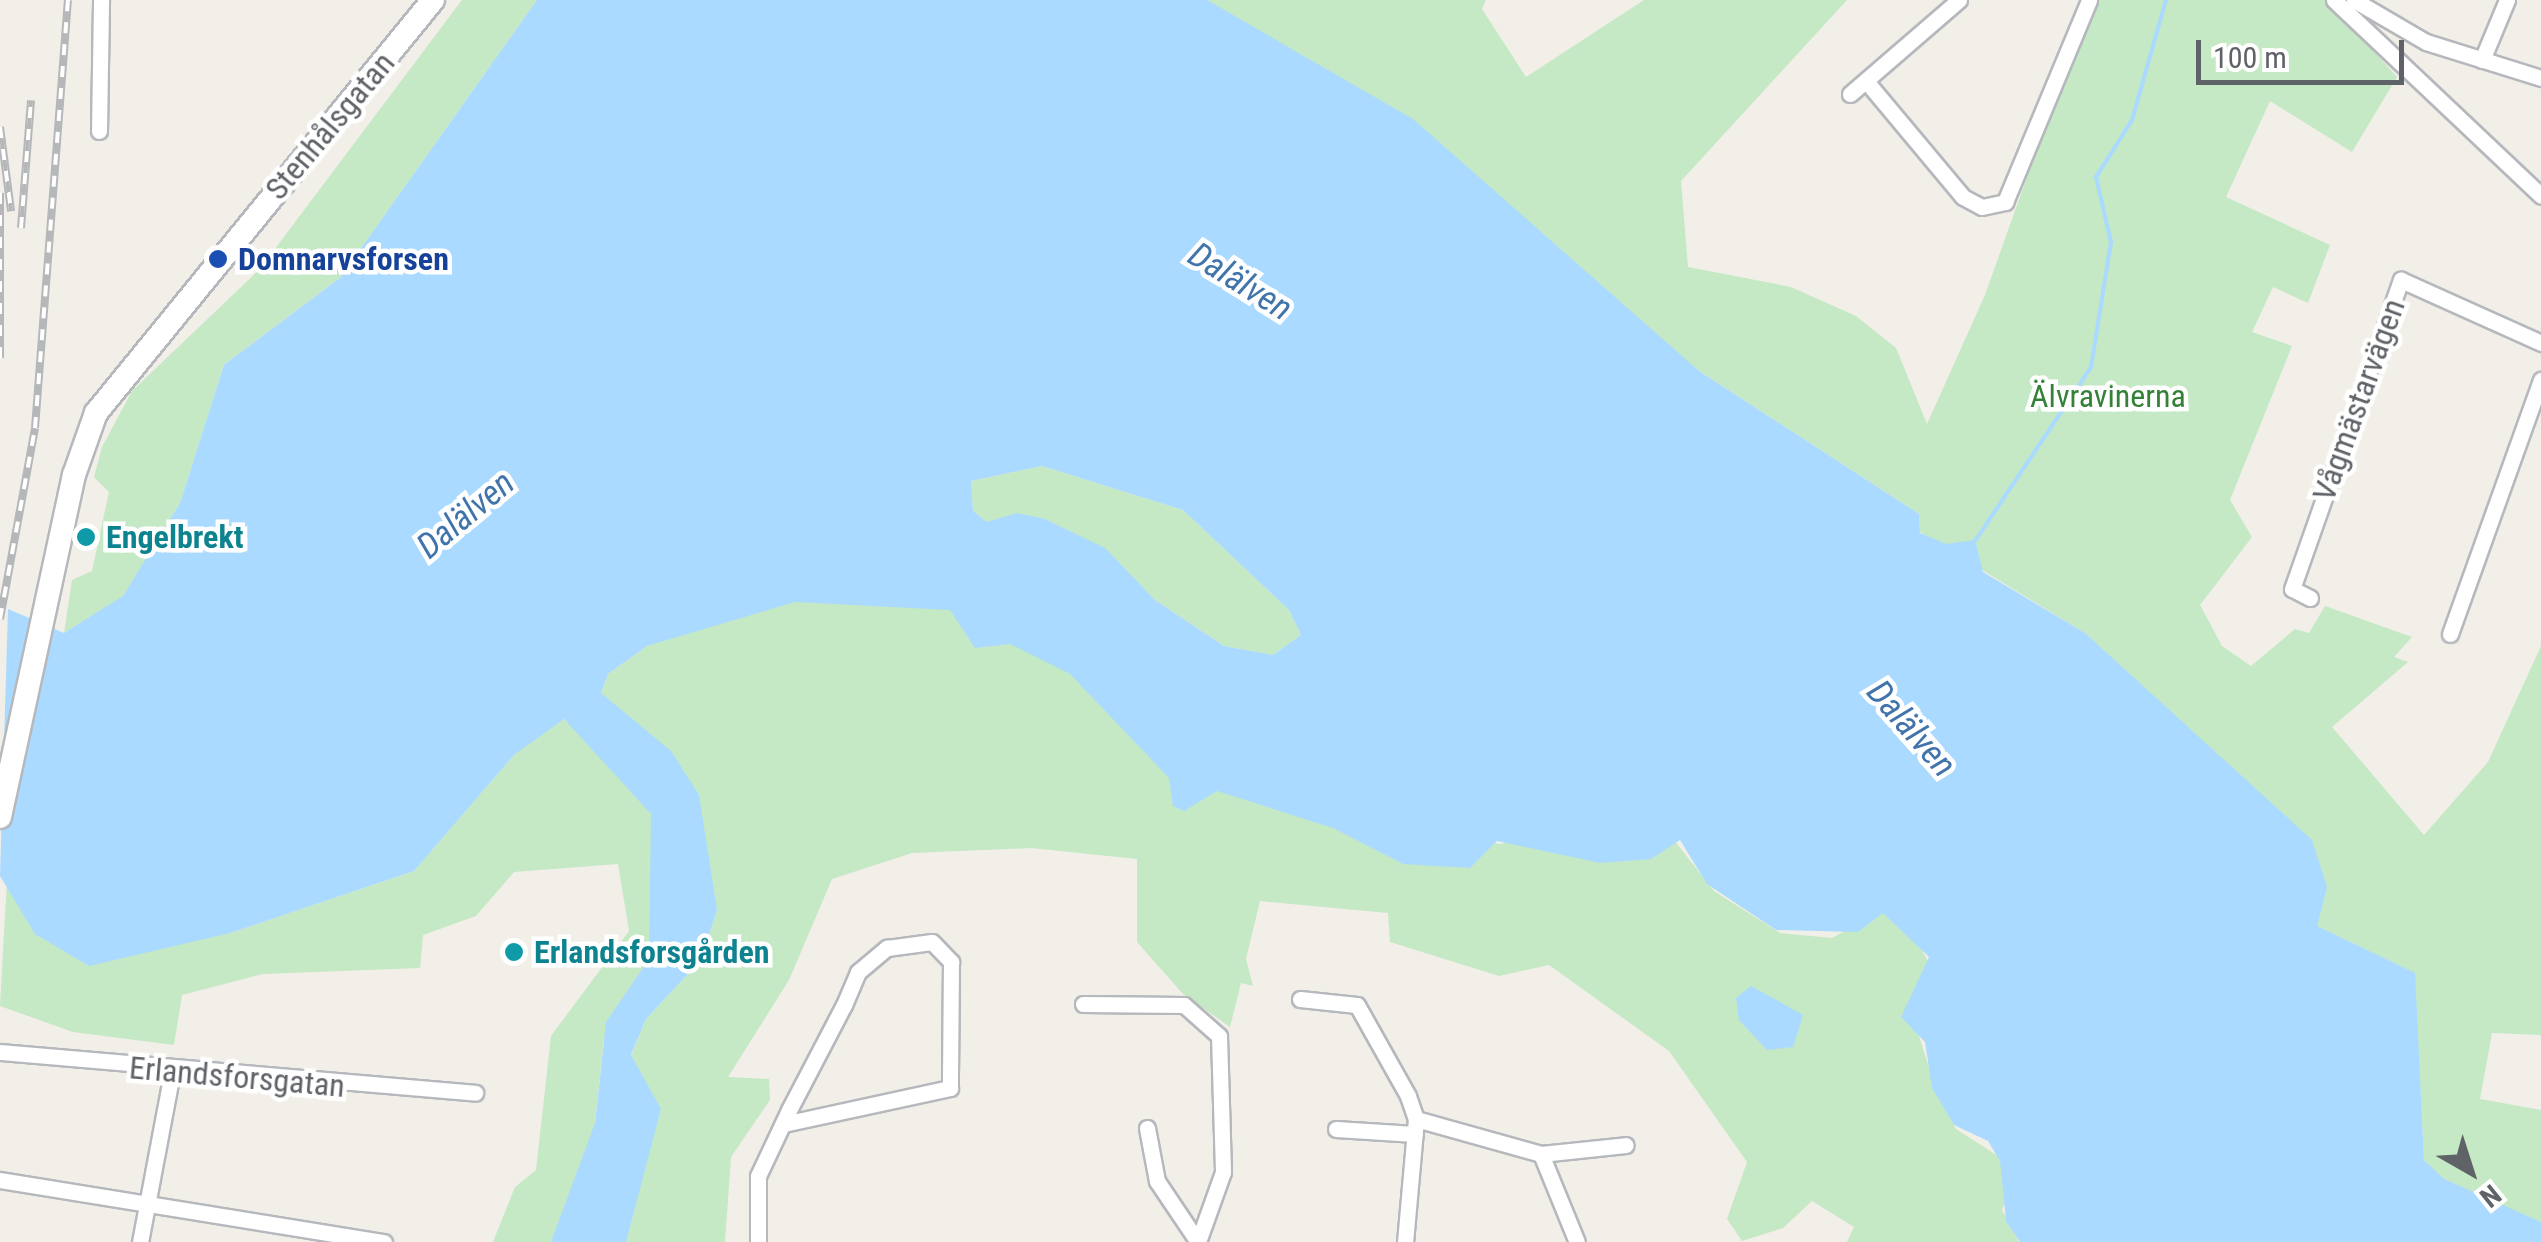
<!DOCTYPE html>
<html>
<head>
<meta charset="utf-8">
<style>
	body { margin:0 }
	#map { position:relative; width:2541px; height:1242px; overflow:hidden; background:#f1efe8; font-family:"Roboto Condensed",sans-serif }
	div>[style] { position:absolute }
	.green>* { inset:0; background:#c5e8c5 }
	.water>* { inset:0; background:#aadaff }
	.stream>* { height:4px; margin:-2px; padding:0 2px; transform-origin:2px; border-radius:2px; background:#aadaff }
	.roads { filter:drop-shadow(2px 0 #b5b8bc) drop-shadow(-2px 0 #b5b8bc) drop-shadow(0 2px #b5b8bc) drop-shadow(0 -2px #b5b8bc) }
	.street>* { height:15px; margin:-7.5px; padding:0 7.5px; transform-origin:7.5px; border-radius:7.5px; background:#fff }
	.secondary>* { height:22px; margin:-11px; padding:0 11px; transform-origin:11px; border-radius:11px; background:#fff }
	.rail>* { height:8px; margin-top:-4px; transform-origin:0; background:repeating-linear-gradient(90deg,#fff 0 11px,#b6b7b8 0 22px); box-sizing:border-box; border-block:2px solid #b6b7b8 }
	.dots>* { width:28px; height:28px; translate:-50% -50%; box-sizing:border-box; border:5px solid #fff; border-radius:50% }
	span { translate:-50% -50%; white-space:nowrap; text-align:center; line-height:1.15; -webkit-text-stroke:9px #fff; paint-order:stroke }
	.street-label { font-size:32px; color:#5f6368 }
	.transit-label { font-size:32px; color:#164399; font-weight:700 }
	.left { translate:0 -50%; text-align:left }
	.park-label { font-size:32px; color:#348238 }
	.culture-label { font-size:32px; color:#0d838f; font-weight:700 }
	.water-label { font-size:35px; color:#4174aa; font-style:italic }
	.north { position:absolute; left:2421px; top:1122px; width:100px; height:100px; -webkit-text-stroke:8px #fff; paint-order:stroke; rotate:141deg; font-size:28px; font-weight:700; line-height:40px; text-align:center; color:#5f6368 }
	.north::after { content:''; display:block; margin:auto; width:35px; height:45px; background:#5f6368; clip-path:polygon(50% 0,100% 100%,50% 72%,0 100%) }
	.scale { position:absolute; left:2196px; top:40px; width:208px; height:45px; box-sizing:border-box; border:5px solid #5f6368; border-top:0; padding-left:12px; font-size:30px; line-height:35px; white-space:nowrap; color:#5f6368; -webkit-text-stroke:8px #fff; paint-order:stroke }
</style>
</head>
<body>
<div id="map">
	<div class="green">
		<i style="clip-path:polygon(462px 0,537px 0,340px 278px,224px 365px,180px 503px,123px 597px,64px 633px,72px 580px,92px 571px,109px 492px,94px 477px,102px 447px,132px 391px,259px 270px)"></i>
		<i style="clip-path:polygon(1207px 0,1486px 0,1482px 9px,1526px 77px,1644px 0,1847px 0,1681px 181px,1688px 267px,1791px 287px,1856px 316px,1896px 348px,1927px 424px,1985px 295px,2090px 0,2327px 0,2397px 77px,2352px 152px,2270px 101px,2226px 197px,2330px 245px,2308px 303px,2273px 287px,2252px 332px,2292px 346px,2230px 500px,2252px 537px,2200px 605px,2222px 646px,2251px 666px,2295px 629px,2309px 633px,2325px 606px,2412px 637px,2394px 657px,2408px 662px,2332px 727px,2424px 835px,2488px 762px,2541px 646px,2541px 1035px,2492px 1033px,2480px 1099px,2541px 1110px,2541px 1238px,2453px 1189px,2424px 1160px,2414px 973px,2317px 926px,2160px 705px,2085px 633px,1920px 532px,1919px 514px,1699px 371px,1283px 48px)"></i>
		<i style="clip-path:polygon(1042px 466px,1183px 510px,1289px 610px,1301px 635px,1273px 655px,1224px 646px,1155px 600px,1105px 549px,1045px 519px,987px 522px,973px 511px,971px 481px)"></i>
		<i style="clip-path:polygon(800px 591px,949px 601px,1089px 680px,1217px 787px,1499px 844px,1659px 821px,1714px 891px,1780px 933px,1832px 938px,1883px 911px,1902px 914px,1929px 963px,1919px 1036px,1937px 1093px,1956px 1129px,1998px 1156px,2011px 1183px,2002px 1210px,2019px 1242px,1847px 1242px,1854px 1227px,1812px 1201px,1783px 1228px,1742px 1241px,1727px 1219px,1747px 1162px,1669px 1051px,1549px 965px,1499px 976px,1390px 942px,1388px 913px,1260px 901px,1246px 959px,1253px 986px,1241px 983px,1230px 1027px,1183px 994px,1137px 942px,1137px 859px,1031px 848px,912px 853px,832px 879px,789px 980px,728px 1077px,769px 1079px,770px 1100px,731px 1157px,725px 1242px,618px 1242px,661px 1110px,631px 1056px,646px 1019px,701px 960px,717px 910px,601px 693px,608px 674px,647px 646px)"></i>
		<i style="clip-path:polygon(563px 719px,648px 785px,672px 940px,604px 1038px,593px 1140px,555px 1242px,493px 1242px,515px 1187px,536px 1170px,551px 1036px,629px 931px,618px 864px,514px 872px,476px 916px,423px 935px,420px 968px,263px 974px,182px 995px,174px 1045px,73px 1032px,0 1006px,7px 880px,174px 944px,230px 933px,414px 871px,514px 755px)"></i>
	</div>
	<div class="water">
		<i style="clip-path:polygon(evenodd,537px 0,1207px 0,1413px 119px,1699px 371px,1919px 514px,1920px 533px,1946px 544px,1975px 540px,1983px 572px,2085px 633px,2312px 840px,2327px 887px,2317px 926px,2415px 973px,2424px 1160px,2444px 1179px,2541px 1222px,2541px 1242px,2020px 1242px,2006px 1221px,2000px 1161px,1988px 1141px,1954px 1125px,1932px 1088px,1925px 1042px,1901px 1017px,1929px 957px,1883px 913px,1858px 932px,1776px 930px,1707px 884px,1680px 840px,1651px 859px,1600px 863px,1497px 841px,1470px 868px,1403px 864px,1333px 828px,1217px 791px,1184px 811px,1173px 806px,1169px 778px,1070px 674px,1010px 644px,975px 648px,950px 610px,795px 602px,647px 646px,608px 674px,601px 693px,671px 751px,699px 795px,717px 910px,701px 960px,646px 1019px,631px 1055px,661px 1109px,626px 1242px,551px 1242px,595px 1123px,606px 1022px,649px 959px,651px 814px,564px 719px,514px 755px,414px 871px,230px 933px,89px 966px,35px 934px,0 876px,8px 609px,64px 633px,123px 596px,180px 503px,224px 365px,340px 278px,537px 0,1042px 466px,1183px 510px,1289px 610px,1301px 635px,1273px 655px,1224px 646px,1155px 600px,1105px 548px,1045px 519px,1017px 513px,987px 522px,973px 511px,971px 481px,1042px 466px)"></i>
		<i style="clip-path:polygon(1751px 986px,1803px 1015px,1793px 1047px,1767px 1050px,1739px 1020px,1736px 998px)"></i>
	</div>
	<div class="stream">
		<i style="left:1975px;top:541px;width:209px;rotate:-56.3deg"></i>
		<i style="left:2091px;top:367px;width:127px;rotate:-80.9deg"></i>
		<i style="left:2111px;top:242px;width:67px;rotate:-103deg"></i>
		<i style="left:2096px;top:177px;width:67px;rotate:-57.7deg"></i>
		<i style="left:2132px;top:120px;width:125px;rotate:-74.2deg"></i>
	</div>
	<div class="roads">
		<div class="street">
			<i style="left:2334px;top:0;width:285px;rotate:43.4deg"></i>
			<i style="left:2354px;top:0;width:83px;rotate:30.3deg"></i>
			<i style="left:2426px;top:42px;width:121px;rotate:17.4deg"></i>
			<i style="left:2482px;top:60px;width:65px;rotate:-67.4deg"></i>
			<i style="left:1866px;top:81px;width:151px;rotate:50.1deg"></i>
			<i style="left:1963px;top:197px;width:21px;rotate:28deg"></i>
			<i style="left:1982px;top:207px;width:24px;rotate:-12deg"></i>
			<i style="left:2005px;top:202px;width:219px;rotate:-67.4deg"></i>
			<i style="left:1850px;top:94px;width:144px;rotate:-40.8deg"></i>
			<i style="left:99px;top:131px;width:131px;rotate:-89.1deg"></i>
			<i style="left:2310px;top:598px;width:20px;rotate:-153deg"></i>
			<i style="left:2292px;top:589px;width:328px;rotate:-70.6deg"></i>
			<i style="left:2401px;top:280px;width:154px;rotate:24.2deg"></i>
			<i style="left:2450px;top:634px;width:270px;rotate:-70.3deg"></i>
			<i style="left:1300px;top:999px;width:57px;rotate:6deg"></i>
			<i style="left:1357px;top:1005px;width:104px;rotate:60.7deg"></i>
			<i style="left:1408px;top:1096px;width:24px;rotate:71deg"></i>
			<i style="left:1416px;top:1119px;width:123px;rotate:95.1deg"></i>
			<i style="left:1083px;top:1004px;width:101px;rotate:0.6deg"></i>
			<i style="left:1184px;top:1005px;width:47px;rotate:41.5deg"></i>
			<i style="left:1219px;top:1036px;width:136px;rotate:88.3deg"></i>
			<i style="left:1223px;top:1172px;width:74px;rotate:109.7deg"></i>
			<i style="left:0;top:1052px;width:477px;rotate:4.9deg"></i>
			<i style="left:1416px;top:1119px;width:130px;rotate:15.6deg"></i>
			<i style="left:1541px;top:1154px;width:95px;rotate:67.8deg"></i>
			<i style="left:1147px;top:1128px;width:54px;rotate:79.3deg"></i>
			<i style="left:1157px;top:1181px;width:73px;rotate:56.1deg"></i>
			<i style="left:1336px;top:1129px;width:79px;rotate:3.6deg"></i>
			<i style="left:1541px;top:1154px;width:85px;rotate:-6deg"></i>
			<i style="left:0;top:1180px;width:389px;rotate:9.2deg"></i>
			<i style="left:140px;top:1242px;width:173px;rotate:-79.3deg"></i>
			<i style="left:758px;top:1242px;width:66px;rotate:-90deg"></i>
			<i style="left:758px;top:1176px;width:73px;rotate:-64.8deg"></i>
			<i style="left:789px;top:1110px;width:119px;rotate:-62.4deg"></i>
			<i style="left:844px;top:1005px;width:36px;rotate:-67deg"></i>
			<i style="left:858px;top:972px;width:38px;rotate:-40deg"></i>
			<i style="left:887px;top:948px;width:45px;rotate:-7.6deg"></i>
			<i style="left:932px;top:942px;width:28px;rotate:46deg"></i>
			<i style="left:951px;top:962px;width:126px;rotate:90.5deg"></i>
			<i style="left:950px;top:1088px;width:171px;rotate:167.8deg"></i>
		</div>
		<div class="secondary">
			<i style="left:0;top:817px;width:350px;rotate:-77.8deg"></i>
			<i style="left:74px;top:475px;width:66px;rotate:-70.5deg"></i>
			<i style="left:96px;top:413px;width:533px;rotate:-50.79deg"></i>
		</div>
	</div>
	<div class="rail">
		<i style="left:0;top:127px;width:85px;rotate:82.5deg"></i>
		<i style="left:0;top:193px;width:165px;rotate:90deg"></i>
		<i style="left:21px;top:228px;width:128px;rotate:-85.5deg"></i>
		<i style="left:0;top:619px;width:194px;rotate:-79.6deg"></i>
		<i style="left:35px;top:428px;width:429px;rotate:-85.6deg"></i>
	</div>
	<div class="dots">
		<i style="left:218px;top:259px;background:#1a4fb4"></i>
		<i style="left:86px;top:537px;background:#0f9aa8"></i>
		<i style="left:514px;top:952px;background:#0f9aa8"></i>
	</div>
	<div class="street-label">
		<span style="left:330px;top:126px;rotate:-50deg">Stenhålsgatan</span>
		<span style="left:2359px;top:400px;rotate:-70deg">Vågmästarvägen</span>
		<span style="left:237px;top:1077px;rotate:5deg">Erlandsforsgatan</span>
	</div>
	<div class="transit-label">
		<span class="left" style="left:238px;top:259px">Domnarvsforsen</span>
	</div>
	<div class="park-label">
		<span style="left:2108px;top:396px">Älvravinerna</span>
	</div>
	<div class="culture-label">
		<span class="left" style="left:106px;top:537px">Engelbrekt</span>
		<span class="left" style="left:534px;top:952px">Erlandsforsgården</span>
	</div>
	<div class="water-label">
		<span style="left:1240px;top:282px;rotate:32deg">Dalälven</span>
		<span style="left:466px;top:515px;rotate:-40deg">Dalälven</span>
		<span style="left:1911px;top:729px;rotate:49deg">Dalälven</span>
	</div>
	<div class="north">N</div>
	<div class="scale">100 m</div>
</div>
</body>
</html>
